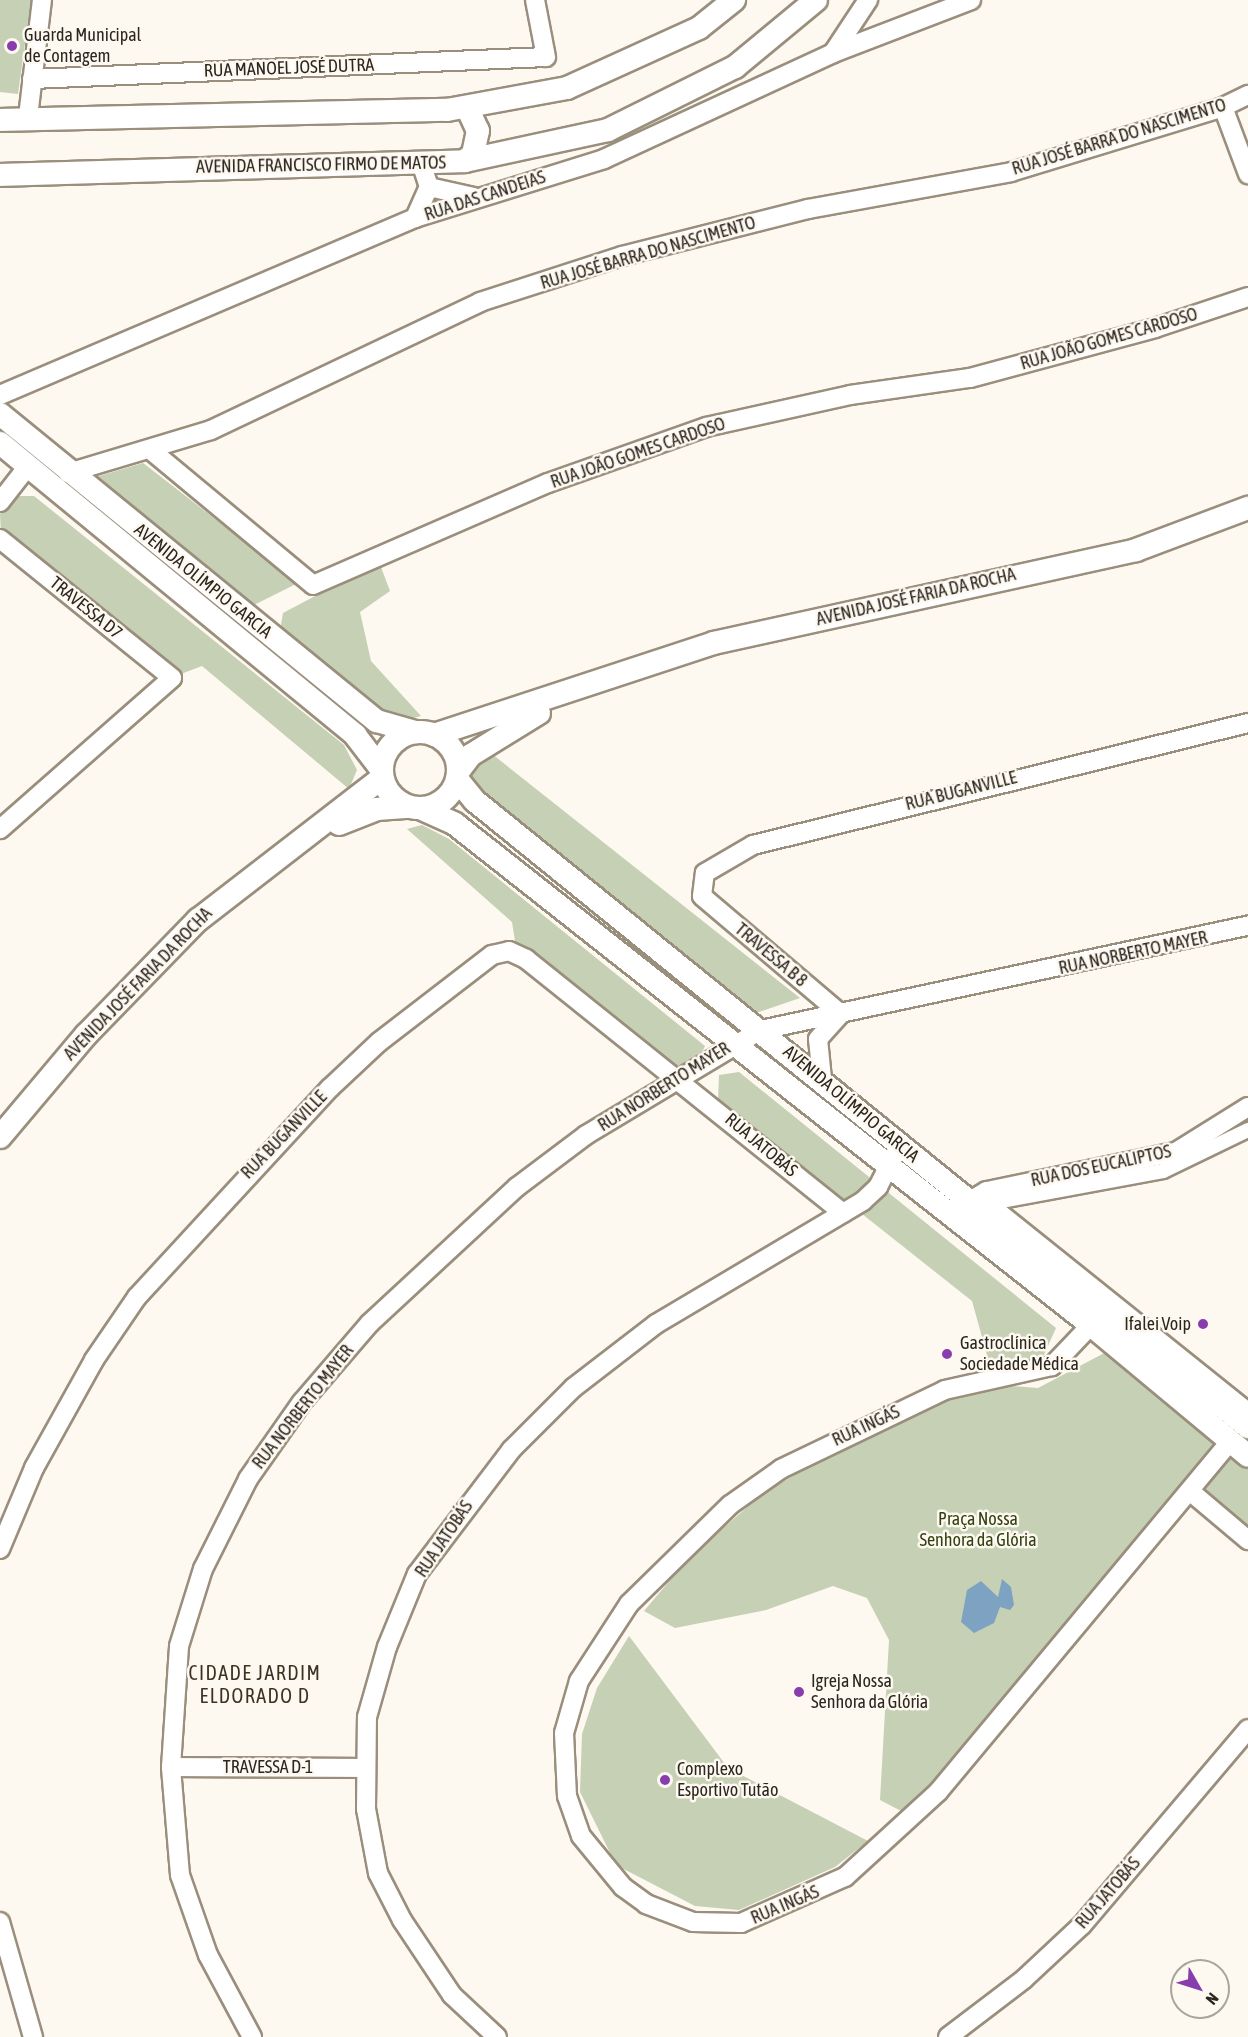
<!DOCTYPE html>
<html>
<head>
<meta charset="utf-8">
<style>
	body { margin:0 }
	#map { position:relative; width:1248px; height:2037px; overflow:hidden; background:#fdf8f0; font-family:"Asap Condensed",sans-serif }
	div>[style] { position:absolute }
	.green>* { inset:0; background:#c6d0b4 }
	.water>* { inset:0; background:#7da2c2 }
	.roads { filter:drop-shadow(2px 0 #9a8e7c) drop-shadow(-2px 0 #9a8e7c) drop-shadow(0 2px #9a8e7c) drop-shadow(0 -2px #9a8e7c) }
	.pedestrian>* { height:14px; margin:-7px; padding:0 7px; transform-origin:7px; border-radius:7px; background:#fff }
	.minor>* { height:18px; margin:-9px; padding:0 9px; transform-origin:9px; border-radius:9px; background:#fff }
	.tertiary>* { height:22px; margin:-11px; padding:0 11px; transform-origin:11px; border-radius:11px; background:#fff }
	.tertiary>.ring { margin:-11px; padding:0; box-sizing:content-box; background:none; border:22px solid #fff; border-radius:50% }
	.dots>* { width:16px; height:16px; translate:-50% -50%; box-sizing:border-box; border:3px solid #fdf8f0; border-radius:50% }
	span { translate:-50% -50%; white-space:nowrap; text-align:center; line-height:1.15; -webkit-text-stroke:5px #fdf8f0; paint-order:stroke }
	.poi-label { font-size:18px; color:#2b261f }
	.left { translate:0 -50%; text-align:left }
	.right { translate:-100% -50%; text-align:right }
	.street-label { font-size:18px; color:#2b261f }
	.park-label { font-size:18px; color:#334110 }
	.neighbourhood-label { font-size:20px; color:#3c3222; letter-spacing:1.5px }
	.north { position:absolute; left:1170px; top:1959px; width:60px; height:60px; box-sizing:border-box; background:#fdf8f0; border:2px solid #a9a49c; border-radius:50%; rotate:129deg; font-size:16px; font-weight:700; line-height:24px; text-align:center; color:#2b261f }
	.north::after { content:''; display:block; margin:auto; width:21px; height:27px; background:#883dae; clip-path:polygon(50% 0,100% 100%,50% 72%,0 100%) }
</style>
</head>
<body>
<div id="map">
	<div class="green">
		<i style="clip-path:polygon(0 0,31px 0,18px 94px,0 92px)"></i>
		<i style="clip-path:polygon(143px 463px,298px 583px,250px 607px,89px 479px)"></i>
		<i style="clip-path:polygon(16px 496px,34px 496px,344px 745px,357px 770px,349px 789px,202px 666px,181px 674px,1px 534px,0 514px)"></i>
		<i style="clip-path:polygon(379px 562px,390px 591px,360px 612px,371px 661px,421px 716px,406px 720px,380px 714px,280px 631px,283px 613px)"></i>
		<i style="clip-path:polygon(487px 750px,800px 998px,756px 1013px,482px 797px,469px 773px)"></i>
		<i style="clip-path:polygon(422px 825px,449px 839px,705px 1046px,698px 1061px,678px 1069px,515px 941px,512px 922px,407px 829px)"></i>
		<i style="clip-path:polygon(739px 1072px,1056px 1328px,1043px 1357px,1029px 1367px,990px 1366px,972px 1301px,718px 1100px,719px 1075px)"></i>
		<i style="clip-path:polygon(1110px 1350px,1218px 1439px,1034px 1671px,919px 1807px,905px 1813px,880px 1800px,889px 1640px,867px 1598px,833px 1586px,766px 1610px,675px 1628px,644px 1611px,687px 1560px,762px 1494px,852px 1441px,986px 1384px,1038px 1388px)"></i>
		<i style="clip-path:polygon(1235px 1451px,1248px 1462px,1248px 1531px,1201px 1493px)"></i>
		<i style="clip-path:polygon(629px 1636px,728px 1768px,868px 1841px,835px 1867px,739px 1910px,695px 1906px,616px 1865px,580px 1792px,582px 1734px,597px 1688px)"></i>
	</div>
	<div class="water">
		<i style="clip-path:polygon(1002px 1579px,1011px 1587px,1014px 1605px,1010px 1610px,1000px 1607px,994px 1623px,974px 1633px,961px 1622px,967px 1590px,981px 1581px,998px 1597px)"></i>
	</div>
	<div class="roads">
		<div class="pedestrian">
			<i style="left:1248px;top:1130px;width:94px;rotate:154.2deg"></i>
			<i style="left:1163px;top:1171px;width:176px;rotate:169.5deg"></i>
			<i style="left:990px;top:1203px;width:331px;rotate:38.7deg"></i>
		</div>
		<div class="minor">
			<i style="left:833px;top:53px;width:64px;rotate:-56.6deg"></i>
			<i style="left:32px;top:79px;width:514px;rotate:-2.45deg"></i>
			<i style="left:546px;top:57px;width:58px;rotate:-100.9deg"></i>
			<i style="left:1223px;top:107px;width:72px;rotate:69.5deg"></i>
			<i style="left:28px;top:117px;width:118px;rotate:-83.2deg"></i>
			<i style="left:429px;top:187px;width:46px;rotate:12.5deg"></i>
			<i style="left:415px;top:218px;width:34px;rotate:-66deg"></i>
			<i style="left:429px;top:187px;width:23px;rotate:-108deg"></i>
			<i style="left:0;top:395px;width:451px;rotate:-23.1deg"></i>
			<i style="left:415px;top:218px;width:198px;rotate:-17.3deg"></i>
			<i style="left:604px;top:159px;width:252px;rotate:-24.8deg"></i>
			<i style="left:833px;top:53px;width:148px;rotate:-21deg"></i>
			<i style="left:153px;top:452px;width:208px;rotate:39.7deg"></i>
			<i style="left:313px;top:585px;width:256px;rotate:-23.5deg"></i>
			<i style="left:548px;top:483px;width:168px;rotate:-19.5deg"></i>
			<i style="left:706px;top:427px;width:148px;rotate:-12.5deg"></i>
			<i style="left:850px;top:395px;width:121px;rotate:-8.1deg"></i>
			<i style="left:970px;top:378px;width:192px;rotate:-15.1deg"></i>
			<i style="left:1155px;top:328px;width:98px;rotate:-18.4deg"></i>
			<i style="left:68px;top:473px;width:149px;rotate:-16.7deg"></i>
			<i style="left:211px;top:430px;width:298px;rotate:-25.4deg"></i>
			<i style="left:480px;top:302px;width:149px;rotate:-17.9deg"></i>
			<i style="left:622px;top:256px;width:192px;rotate:-14.2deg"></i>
			<i style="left:808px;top:209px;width:206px;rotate:-10.3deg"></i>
			<i style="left:1011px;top:172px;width:222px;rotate:-17deg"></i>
			<i style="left:1223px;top:107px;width:28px;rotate:-26deg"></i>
			<i style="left:0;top:502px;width:46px;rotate:-52.1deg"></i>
			<i style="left:0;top:539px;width:221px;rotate:38.9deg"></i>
			<i style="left:172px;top:678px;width:229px;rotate:138.7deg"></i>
			<i style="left:841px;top:1014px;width:182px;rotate:-139.7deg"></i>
			<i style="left:702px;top:896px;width:23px;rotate:-83deg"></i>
			<i style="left:705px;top:873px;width:56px;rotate:-30.3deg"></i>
			<i style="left:753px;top:845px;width:510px;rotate:-13.85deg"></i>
			<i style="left:822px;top:1079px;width:40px;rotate:-95.7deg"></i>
			<i style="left:818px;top:1039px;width:31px;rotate:-48deg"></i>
			<i style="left:960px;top:1207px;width:31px;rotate:-31deg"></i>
			<i style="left:987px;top:1191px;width:193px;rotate:-11.7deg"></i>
			<i style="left:1176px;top:1152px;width:85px;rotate:-32deg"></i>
			<i style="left:1091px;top:1325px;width:57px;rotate:133.6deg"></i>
			<i style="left:1052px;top:1366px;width:110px;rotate:167.4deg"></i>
			<i style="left:945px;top:1390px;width:182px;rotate:154.3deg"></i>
			<i style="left:781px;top:1469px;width:62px;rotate:144.8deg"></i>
			<i style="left:730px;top:1505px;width:141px;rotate:135.6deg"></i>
			<i style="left:629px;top:1604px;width:92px;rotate:123deg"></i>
			<i style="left:579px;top:1681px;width:54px;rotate:106.1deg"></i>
			<i style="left:564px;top:1733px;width:63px;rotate:87.3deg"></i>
			<i style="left:567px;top:1796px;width:42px;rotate:70.7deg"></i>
			<i style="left:581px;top:1836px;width:66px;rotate:50.5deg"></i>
			<i style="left:623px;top:1887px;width:29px;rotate:36deg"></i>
			<i style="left:646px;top:1904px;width:50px;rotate:21deg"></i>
			<i style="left:693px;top:1922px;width:48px;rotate:1.2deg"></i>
			<i style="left:741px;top:1923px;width:114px;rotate:-23.9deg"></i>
			<i style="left:845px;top:1877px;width:126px;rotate:-42.4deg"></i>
			<i style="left:938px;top:1792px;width:457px;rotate:-50.2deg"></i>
			<i style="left:1191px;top:1492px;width:75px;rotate:40.1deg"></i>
			<i style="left:0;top:1549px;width:88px;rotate:-67.2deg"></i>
			<i style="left:34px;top:1468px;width:124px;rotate:-60.9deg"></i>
			<i style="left:94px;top:1360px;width:76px;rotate:-55.7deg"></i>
			<i style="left:137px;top:1297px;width:284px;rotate:-47.3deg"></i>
			<i style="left:330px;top:1088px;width:67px;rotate:-43.2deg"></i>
			<i style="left:379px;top:1042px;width:143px;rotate:-37.6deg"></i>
			<i style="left:492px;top:955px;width:17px;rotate:-13deg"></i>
			<i style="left:509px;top:951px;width:19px;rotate:25deg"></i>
			<i style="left:526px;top:959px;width:406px;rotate:38.7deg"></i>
			<i style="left:171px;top:1767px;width:194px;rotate:0.3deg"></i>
			<i style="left:0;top:1922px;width:120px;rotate:74deg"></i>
			<i style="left:252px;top:2037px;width:93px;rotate:-118.2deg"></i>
			<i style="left:208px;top:1955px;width:85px;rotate:-109.3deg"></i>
			<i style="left:180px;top:1875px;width:108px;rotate:-94.8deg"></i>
			<i style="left:171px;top:1767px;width:121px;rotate:-86.2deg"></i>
			<i style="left:179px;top:1646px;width:81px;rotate:-72.7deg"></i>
			<i style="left:203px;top:1569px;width:101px;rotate:-63.4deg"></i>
			<i style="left:248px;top:1479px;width:94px;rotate:-55deg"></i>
			<i style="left:302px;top:1402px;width:104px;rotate:-49.3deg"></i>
			<i style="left:370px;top:1323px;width:200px;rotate:-42.8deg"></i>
			<i style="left:517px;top:1187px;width:86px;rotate:-37deg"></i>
			<i style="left:586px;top:1135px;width:204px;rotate:-31deg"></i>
			<i style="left:761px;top:1030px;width:498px;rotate:-12.1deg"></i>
			<i style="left:497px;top:2037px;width:62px;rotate:-137deg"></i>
			<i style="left:452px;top:1995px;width:90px;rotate:-123.7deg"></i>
			<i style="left:402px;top:1920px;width:53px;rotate:-117.1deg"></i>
			<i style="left:378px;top:1873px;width:65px;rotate:-100.6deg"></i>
			<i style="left:366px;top:1809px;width:92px;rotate:-89.4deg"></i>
			<i style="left:367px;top:1717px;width:73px;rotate:-74.1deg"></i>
			<i style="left:387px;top:1647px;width:79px;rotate:-67.7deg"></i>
			<i style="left:417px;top:1574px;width:156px;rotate:-52.8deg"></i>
			<i style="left:511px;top:1450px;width:88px;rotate:-45deg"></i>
			<i style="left:573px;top:1388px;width:105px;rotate:-37.6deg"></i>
			<i style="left:656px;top:1324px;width:241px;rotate:-30.7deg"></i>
			<i style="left:863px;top:1201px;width:21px;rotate:-43deg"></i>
			<i style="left:878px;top:1187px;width:36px;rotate:-63deg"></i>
			<i style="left:948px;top:2037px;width:96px;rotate:-37.3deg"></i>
			<i style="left:1024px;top:1979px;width:79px;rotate:-43deg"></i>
			<i style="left:1082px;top:1925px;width:257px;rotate:-49.7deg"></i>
		</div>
		<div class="tertiary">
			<i style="left:0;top:120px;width:447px;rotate:-1.3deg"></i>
			<i style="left:447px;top:110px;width:122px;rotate:-10.4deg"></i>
			<i style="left:567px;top:88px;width:145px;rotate:-24.4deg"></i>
			<i style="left:699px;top:28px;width:45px;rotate:-38.7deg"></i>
			<i style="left:465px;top:161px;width:11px;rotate:-41deg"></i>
			<i style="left:473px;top:154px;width:24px;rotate:-78deg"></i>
			<i style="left:478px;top:131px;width:26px;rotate:-115deg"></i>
			<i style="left:0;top:175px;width:465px;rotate:-1.7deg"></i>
			<i style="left:465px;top:161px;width:146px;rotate:-12.2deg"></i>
			<i style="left:608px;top:130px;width:142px;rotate:-26.4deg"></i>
			<i style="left:735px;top:67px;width:105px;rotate:-39.6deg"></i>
			<i style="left:0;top:414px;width:486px;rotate:39.2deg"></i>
			<i style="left:377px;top:721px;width:40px;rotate:16deg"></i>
			<i style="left:0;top:443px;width:460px;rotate:39.4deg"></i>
			<i style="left:355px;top:735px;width:43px;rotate:52.6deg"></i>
			<i class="ring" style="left:382px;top:732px;width:54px;height:54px"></i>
			<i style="left:434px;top:735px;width:295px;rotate:-18.2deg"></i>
			<i style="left:714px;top:643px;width:432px;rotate:-12.4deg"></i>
			<i style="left:1136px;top:550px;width:120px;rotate:-20.6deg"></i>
			<i style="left:458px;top:772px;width:21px;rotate:-53deg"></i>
			<i style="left:471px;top:755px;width:80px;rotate:-31.7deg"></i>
			<i style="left:457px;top:779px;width:28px;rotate:51deg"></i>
			<i style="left:475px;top:801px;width:995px;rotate:39deg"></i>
			<i style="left:422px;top:809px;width:36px;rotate:24deg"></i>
			<i style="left:455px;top:824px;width:810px;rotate:38.23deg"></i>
			<i style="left:1091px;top:1325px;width:204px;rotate:39.8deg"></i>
			<i style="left:339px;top:824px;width:41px;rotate:-21.5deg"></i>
			<i style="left:377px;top:809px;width:32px;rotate:-4deg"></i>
			<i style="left:0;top:1137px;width:133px;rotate:-49.9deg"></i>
			<i style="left:86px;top:1035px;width:161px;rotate:-45.8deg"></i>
			<i style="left:198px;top:920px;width:232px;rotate:-37.7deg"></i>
		</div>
	</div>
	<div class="dots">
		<i style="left:12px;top:46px;background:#883dae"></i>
		<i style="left:1203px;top:1324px;background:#883dae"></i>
		<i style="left:947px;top:1354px;background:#883dae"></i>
		<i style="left:799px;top:1692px;background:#883dae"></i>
		<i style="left:665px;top:1780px;background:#883dae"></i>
	</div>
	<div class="poi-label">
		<span class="left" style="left:24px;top:46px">Guarda Municipal<br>de Contagem</span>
		<span class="right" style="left:1191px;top:1324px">Ifalei Voip</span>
		<span class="left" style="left:960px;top:1354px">Gastroclínica<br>Sociedade Médica</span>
		<span class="left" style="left:811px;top:1692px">Igreja Nossa<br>Senhora da Glória</span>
		<span class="left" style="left:677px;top:1780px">Complexo<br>Esportivo Tutão</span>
	</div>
	<div class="street-label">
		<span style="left:289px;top:68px;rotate:-2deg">RUA MANOEL JOSÉ DUTRA</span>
		<span style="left:1119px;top:137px;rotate:-17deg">RUA JOSÉ BARRA DO NASCIMENTO</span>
		<span style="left:321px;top:165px;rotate:-1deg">AVENIDA FRANCISCO FIRMO DE MATOS</span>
		<span style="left:485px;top:196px;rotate:-18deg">RUA DAS CANDEIAS</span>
		<span style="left:648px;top:253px;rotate:-16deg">RUA JOSÉ BARRA DO NASCIMENTO</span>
		<span style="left:1109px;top:339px;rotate:-16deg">RUA JOÃO GOMES CARDOSO</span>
		<span style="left:638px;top:453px;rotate:-19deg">RUA JOÃO GOMES CARDOSO</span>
		<span style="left:203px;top:581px;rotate:39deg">AVENIDA OLÍMPIO GARCIA</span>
		<span style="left:916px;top:597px;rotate:-13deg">AVENIDA JOSÉ FARIA DA ROCHA</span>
		<span style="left:86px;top:608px;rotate:39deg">TRAVESSA D7</span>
		<span style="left:961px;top:791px;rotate:-14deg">RUA BUGANVILLE</span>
		<span style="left:1133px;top:953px;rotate:-12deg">RUA NORBERTO MAYER</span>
		<span style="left:771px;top:955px;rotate:40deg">TRAVESSA B 8</span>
		<span style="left:138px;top:984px;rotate:-46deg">AVENIDA JOSÉ FARIA DA ROCHA</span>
		<span style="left:664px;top:1087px;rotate:-32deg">RUA NORBERTO MAYER</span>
		<span style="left:851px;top:1104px;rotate:40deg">AVENIDA OLÍMPIO GARCIA</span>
		<span style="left:284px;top:1135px;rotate:-46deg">RUA BUGANVILLE</span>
		<span style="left:761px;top:1145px;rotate:40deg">RUA JATOBÁS</span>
		<span style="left:1101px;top:1166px;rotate:-12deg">RUA DOS EUCALIPTOS</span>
		<span style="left:303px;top:1407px;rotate:-52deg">RUA NORBERTO MAYER</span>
		<span style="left:866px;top:1426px;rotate:-25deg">RUA INGÁS</span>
		<span style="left:444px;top:1539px;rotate:-56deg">RUA JATOBÁS</span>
		<span style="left:268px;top:1767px">TRAVESSA D-1</span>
		<span style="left:1108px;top:1893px;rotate:-49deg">RUA JATOBÁS</span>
		<span style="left:785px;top:1905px;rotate:-23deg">RUA INGÁS</span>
	</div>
	<div class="park-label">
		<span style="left:978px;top:1530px">Praça Nossa<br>Senhora da Glória</span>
	</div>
	<div class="neighbourhood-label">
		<span style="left:255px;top:1684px">CIDADE JARDIM<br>ELDORADO D</span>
	</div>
	<div class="north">N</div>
</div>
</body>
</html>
